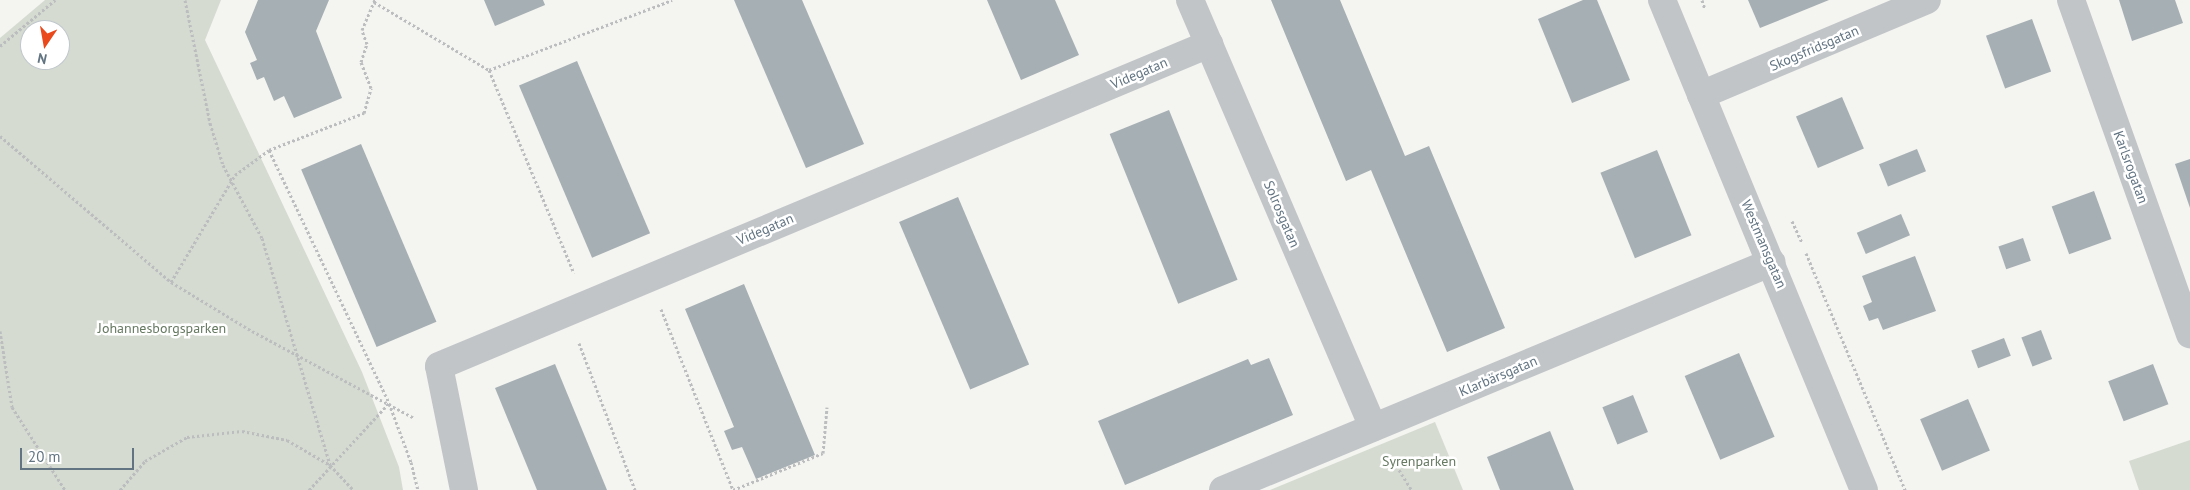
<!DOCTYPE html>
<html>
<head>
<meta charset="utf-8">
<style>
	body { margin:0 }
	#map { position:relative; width:2190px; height:490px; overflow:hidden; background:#f4f4f0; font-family:"PT Sans",sans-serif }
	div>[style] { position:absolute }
	.green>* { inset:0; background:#d5dbd1 }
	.building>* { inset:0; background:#a6afb4; transform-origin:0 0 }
	.path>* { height:3px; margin-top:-1.5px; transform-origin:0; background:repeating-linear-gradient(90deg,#bbbdbf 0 2.5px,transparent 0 5px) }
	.minor>* { height:28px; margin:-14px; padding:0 14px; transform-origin:14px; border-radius:14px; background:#c1c5c8 }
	span { translate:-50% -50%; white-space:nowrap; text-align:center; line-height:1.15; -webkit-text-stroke:5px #fff; paint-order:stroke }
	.street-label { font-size:14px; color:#627482 }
	.park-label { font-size:14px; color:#667961 }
	.north { position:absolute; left:20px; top:20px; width:50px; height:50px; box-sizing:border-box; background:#fff; border:1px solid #c0c7cd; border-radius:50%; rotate:192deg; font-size:14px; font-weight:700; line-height:20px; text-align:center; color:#627482 }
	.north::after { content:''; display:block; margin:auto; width:18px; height:22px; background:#e9491b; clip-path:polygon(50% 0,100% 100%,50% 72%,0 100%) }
	.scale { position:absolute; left:20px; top:448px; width:114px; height:22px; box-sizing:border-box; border:2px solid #627482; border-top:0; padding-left:6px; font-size:15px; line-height:18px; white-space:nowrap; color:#627482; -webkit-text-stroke:4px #fff; paint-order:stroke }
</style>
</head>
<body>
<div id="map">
	<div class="green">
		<i style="clip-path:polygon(evenodd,45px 0,221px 0,205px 40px,362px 372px,399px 467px,403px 490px,0 490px,0 38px,45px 0,30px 30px,60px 30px,60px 60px,30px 60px,30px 30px)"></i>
		<i style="clip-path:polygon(1435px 422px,1463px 490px,1270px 490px)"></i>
		<i style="clip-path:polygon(2190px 440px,2190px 490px,2139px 490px,2129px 461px)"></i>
	</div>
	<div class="building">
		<i style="clip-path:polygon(258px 0,329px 0,316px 31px,342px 98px,294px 118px,284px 96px,274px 101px,264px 77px,257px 80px,250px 63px,257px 60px,245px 32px)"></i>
		<i style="clip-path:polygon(484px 0,543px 0,545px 5px,495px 26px)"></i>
		<i style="clip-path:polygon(734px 0,802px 0,864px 144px,806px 168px)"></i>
		<i style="clip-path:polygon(987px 0,1055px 0,1079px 55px,1021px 80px)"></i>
		<i style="clip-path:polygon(1271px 0,1340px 0,1405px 156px,1429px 146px,1505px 328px,1447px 352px,1371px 170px,1346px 181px)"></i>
		<i style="clip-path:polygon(1583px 0,1597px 0,1630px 80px,1572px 103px,1538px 19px)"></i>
		<i style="clip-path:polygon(1748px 0,1829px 0,1760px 28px)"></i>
		<i style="clip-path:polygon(2119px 0,2175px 0,2183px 23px,2132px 41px)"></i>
		<i style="left:2032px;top:19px;width:56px;height:49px;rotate:70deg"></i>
		<i style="left:577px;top:61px;width:187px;height:63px;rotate:67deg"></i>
		<i style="left:1842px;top:97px;width:56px;height:50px;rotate:67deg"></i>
		<i style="left:1169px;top:110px;width:183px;height:64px;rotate:68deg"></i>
		<i style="left:361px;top:144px;width:193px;height:65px;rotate:67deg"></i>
		<i style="left:1917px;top:149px;width:24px;height:41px;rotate:68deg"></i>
		<i style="left:1657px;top:150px;width:92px;height:61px;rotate:68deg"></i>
		<i style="clip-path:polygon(2190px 159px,2190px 208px,2175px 164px)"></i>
		<i style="left:2094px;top:191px;width:51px;height:45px;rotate:70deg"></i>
		<i style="left:958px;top:197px;width:182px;height:64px;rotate:67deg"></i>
		<i style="left:1901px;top:214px;width:23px;height:48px;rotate:67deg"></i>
		<i style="left:2023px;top:238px;width:24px;height:26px;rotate:71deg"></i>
		<i style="clip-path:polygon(1915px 256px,1936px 311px,1883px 330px,1878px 318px,1869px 321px,1863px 306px,1872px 302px,1862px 276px)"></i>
		<i style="clip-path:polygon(744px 284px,815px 455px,756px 479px,742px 447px,732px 450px,724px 431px,734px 427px,685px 309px)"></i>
		<i style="left:2041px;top:330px;width:31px;height:21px;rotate:69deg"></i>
		<i style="left:2004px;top:338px;width:19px;height:35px;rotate:69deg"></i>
		<i style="left:1739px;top:353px;width:91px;height:59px;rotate:67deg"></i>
		<i style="clip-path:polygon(1269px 358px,1293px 415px,1125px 485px,1098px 421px,1248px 359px,1251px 365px)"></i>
		<i style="clip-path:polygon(555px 364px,607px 490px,537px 490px,495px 388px)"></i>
		<i style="left:2153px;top:364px;width:43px;height:48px;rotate:69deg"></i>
		<i style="left:1633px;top:395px;width:40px;height:33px;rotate:68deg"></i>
		<i style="left:1968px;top:399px;width:56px;height:52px;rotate:67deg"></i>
		<i style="clip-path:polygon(1550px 431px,1574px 490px,1500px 490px,1487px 457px)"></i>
	</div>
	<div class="path">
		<i style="left:185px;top:0;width:126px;rotate:78.5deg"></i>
		<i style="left:210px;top:123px;width:44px;rotate:72.8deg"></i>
		<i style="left:223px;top:165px;width:83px;rotate:61.9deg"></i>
		<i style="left:262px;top:238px;width:237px;rotate:73.3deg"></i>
		<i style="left:330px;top:465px;width:34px;rotate:47deg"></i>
		<i style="left:1702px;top:0;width:9px;rotate:72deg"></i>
		<i style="left:374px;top:2px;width:134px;rotate:30.6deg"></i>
		<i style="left:489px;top:70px;width:220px;rotate:67.3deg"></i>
		<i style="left:0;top:46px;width:72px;rotate:-39.9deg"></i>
		<i style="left:489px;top:70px;width:196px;rotate:-20.9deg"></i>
		<i style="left:0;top:136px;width:225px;rotate:40.5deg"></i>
		<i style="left:171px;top:282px;width:95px;rotate:31.2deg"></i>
		<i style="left:252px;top:331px;width:184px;rotate:28.2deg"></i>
		<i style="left:269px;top:150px;width:280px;rotate:64.6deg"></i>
		<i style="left:389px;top:403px;width:63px;rotate:69.6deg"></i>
		<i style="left:411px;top:462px;width:29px;rotate:76deg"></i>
		<i style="left:1792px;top:221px;width:23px;rotate:65deg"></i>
		<i style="left:1806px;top:253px;width:257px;rotate:67.3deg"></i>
		<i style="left:171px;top:282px;width:125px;rotate:-59.1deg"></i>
		<i style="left:235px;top:175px;width:42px;rotate:-36.3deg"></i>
		<i style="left:269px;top:150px;width:102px;rotate:-21.3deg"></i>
		<i style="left:364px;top:113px;width:26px;rotate:-74deg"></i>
		<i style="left:371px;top:88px;width:28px;rotate:-111deg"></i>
		<i style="left:361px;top:62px;width:19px;rotate:-72deg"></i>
		<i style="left:367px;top:44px;width:15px;rotate:-110deg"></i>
		<i style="left:362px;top:30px;width:33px;rotate:-67deg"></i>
		<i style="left:661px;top:309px;width:195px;rotate:68.3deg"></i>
		<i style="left:733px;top:490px;width:97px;rotate:-22.3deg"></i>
		<i style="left:823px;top:453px;width:46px;rotate:-85deg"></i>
		<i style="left:0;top:331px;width:77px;rotate:81deg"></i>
		<i style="left:12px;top:407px;width:98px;rotate:57.4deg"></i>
		<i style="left:579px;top:343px;width:157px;rotate:69.1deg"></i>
		<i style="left:1391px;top:457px;width:39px;rotate:58deg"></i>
		<i style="left:120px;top:490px;width:38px;rotate:-49deg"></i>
		<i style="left:145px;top:461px;width:48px;rotate:-29.7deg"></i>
		<i style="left:187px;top:437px;width:55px;rotate:-6.2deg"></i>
		<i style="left:242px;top:431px;width:46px;rotate:11.3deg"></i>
		<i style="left:287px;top:440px;width:50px;rotate:30.2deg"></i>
		<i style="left:309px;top:490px;width:118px;rotate:-47.4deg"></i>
	</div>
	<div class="minor">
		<i style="left:1190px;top:0;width:465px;rotate:66.8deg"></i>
		<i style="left:1662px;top:0;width:530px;rotate:67.6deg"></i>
		<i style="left:2071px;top:0;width:355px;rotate:70.4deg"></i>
		<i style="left:1701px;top:95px;width:245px;rotate:-22.8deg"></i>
		<i style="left:464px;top:490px;width:126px;rotate:-101.4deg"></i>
		<i style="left:439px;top:366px;width:835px;rotate:-22.69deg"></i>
		<i style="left:1223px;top:490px;width:594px;rotate:-22.55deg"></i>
	</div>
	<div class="street-label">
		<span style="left:1814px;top:48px;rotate:-23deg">Skogsfridsgatan</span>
		<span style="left:1139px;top:73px;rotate:-23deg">Videgatan</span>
		<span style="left:2131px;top:167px;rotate:70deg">Karlsrogatan</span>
		<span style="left:1282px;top:214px;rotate:67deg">Solrosgatan</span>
		<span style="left:765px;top:229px;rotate:-23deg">Videgatan</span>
		<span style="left:1764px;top:244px;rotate:67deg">Westmansgatan</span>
		<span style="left:1498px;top:376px;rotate:-23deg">Klarbärsgatan</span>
	</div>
	<div class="park-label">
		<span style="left:162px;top:328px">Johannesborgsparken</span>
		<span style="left:1419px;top:461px">Syrenparken</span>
	</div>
	<div class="north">N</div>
	<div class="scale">20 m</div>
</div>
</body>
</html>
